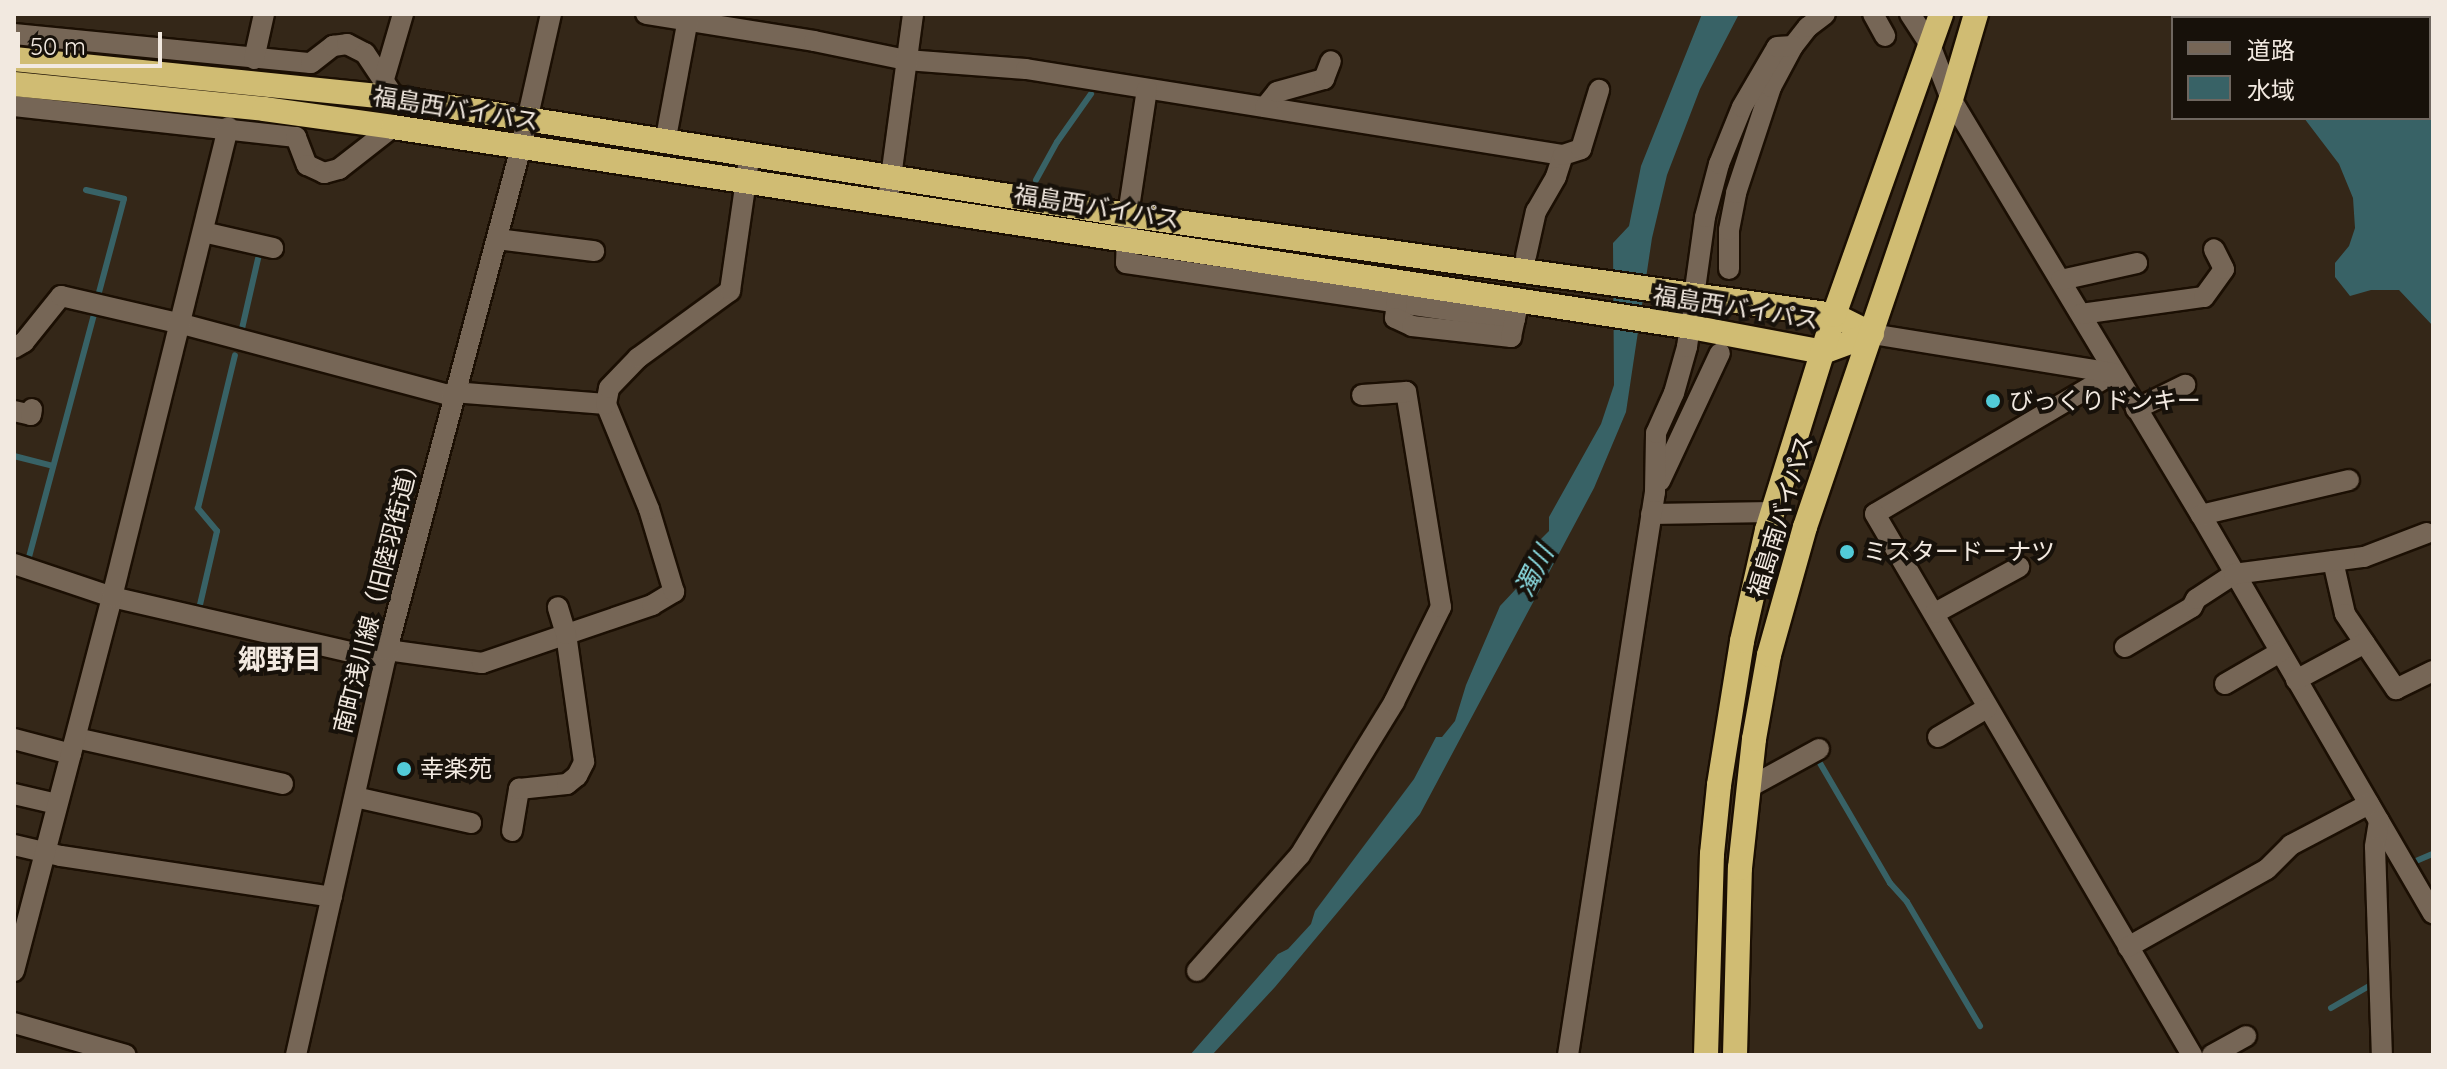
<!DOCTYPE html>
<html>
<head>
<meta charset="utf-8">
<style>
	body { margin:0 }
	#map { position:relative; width:2447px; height:1069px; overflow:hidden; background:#342718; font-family:Quicksand,"Noto Sans JP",sans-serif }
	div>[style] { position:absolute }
	.water>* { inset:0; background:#386266 }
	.stream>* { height:6px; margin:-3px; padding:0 3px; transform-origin:3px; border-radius:3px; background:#386266 }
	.roads { filter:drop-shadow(2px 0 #1b0f03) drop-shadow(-2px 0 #1b0f03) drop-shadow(0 2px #1b0f03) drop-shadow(0 -2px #1b0f03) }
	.street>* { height:20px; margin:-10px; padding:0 10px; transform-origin:10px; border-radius:10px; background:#766656 }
	.secondary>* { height:20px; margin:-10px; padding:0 10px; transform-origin:10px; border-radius:10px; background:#766656 }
	.highway>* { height:24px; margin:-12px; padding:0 12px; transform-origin:12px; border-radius:12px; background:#d0bc73 }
	.dots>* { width:22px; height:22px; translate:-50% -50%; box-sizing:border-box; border:4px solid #17110a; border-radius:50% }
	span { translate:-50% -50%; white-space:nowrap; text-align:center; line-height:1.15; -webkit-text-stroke:8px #17110a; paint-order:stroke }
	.street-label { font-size:24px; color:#f2e9e0 }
	.poi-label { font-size:24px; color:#f2e9e0 }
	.left { translate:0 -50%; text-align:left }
	.water-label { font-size:26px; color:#89d8de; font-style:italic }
	.quarter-label { font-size:28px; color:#f2e9e0; font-weight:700 }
	.frame { position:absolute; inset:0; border:16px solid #f2e9e0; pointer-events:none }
	.legend { position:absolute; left:2171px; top:16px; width:260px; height:104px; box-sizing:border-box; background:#17110a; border:2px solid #6f6760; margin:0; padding:10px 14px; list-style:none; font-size:24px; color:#f2e9e0 }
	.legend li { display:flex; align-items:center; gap:16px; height:40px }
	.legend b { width:40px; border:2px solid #6f6760 }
	.scale { position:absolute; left:16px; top:32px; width:146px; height:36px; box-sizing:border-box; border:4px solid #f2e9e0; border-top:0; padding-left:10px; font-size:24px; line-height:28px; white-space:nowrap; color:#f2e9e0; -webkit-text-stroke:6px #17110a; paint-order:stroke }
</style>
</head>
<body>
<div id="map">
	<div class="water">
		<i style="clip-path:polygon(1702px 14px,1739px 14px,1700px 89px,1667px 175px,1652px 238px,1626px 412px,1594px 488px,1420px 814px,1275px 987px,1212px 1055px,1190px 1055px,1278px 954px,1288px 949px,1311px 924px,1315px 911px,1414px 779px,1436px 737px,1442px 737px,1455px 721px,1466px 685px,1500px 606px,1528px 576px,1524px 566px,1527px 553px,1549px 531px,1549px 517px,1601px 424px,1614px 385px,1613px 243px,1629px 226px,1641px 166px)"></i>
		<i style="clip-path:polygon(2217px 14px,2433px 14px,2433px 326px,2399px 290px,2371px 290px,2350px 296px,2335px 277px,2335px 263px,2349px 246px,2355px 228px,2353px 198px,2339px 164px,2304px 118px,2429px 118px,2429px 18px,2221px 18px)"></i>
	</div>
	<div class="stream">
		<i style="left:1036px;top:180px;width:43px;rotate:-61.1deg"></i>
		<i style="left:1057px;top:142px;width:59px;rotate:-54.7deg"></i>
		<i style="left:86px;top:190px;width:39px;rotate:13deg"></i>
		<i style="left:124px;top:199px;width:105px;rotate:105deg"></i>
		<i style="left:241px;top:333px;width:85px;rotate:-77.1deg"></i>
		<i style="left:14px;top:456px;width:40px;rotate:14.4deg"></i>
		<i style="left:29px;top:557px;width:255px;rotate:-75deg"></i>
		<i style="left:199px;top:609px;width:80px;rotate:-77deg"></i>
		<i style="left:217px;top:531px;width:30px;rotate:-130deg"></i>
		<i style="left:198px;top:508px;width:157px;rotate:-76.4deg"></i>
		<i style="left:1817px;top:758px;width:145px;rotate:59.7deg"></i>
		<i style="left:1890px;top:883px;width:25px;rotate:48deg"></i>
		<i style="left:1907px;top:902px;width:144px;rotate:59.5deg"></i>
		<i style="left:2409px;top:864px;width:26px;rotate:-23deg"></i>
		<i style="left:2331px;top:1008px;width:52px;rotate:-30deg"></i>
	</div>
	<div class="roads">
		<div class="street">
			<i style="left:646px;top:14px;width:170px;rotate:9.1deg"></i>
			<i style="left:814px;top:41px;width:94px;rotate:11.7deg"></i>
			<i style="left:906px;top:60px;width:120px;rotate:4.3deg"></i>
			<i style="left:1026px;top:69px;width:544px;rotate:9.1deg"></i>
			<i style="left:1563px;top:155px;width:23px;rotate:108deg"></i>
			<i style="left:1556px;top:177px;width:39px;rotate:120deg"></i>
			<i style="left:1536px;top:211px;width:46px;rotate:102.5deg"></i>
			<i style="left:1873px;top:14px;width:25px;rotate:61deg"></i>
			<i style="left:14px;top:34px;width:298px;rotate:5.6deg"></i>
			<i style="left:311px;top:63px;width:28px;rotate:-38deg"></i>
			<i style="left:333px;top:46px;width:14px;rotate:-8deg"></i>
			<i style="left:347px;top:44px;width:20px;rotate:27deg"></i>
			<i style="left:365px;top:53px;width:54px;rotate:56.3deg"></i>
			<i style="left:1930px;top:45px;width:58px;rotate:68.7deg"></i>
			<i style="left:1951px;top:99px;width:485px;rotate:59deg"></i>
			<i style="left:2201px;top:515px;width:461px;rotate:59.8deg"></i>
			<i style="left:254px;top:59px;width:46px;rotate:-77.5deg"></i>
			<i style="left:384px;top:79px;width:68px;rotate:-73.7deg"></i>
			<i style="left:1147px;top:89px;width:127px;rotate:98.6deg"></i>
			<i style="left:1128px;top:215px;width:48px;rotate:92.4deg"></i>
			<i style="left:1126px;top:263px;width:393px;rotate:8.3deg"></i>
			<i style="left:14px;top:106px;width:284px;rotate:6.3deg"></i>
			<i style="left:296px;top:137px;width:30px;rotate:69deg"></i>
			<i style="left:307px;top:165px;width:19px;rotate:25deg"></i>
			<i style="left:324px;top:173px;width:16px;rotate:-15deg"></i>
			<i style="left:339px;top:169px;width:68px;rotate:-37.9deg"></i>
			<i style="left:1265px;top:107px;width:19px;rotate:-51deg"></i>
			<i style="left:1277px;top:92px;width:49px;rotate:-15.5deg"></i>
			<i style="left:1324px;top:79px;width:19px;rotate:-69deg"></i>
			<i style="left:665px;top:143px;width:131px;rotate:-79.5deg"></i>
			<i style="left:1563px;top:155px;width:19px;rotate:-18deg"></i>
			<i style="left:1581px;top:149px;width:62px;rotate:-73deg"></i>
			<i style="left:889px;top:192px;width:180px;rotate:-82.3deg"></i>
			<i style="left:203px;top:232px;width:72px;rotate:12.9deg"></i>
			<i style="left:497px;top:239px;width:98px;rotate:7.1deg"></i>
			<i style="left:1729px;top:269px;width:39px;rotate:-90deg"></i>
			<i style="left:1729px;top:230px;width:38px;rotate:-79deg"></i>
			<i style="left:1736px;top:193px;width:112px;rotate:-71.7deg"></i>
			<i style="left:1771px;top:87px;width:47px;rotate:-61.8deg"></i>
			<i style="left:1793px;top:46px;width:24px;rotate:-52deg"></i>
			<i style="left:1808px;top:27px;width:21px;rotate:-37deg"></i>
			<i style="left:2061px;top:280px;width:78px;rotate:-12.6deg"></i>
			<i style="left:1397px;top:300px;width:18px;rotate:96deg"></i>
			<i style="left:1395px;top:318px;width:19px;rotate:25deg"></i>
			<i style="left:1412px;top:326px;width:100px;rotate:6.3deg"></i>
			<i style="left:1511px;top:337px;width:25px;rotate:-78deg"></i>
			<i style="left:2081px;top:314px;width:124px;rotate:-7.9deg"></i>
			<i style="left:2204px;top:297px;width:34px;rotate:-54deg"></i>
			<i style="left:2224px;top:269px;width:22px;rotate:-117deg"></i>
			<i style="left:14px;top:348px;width:12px;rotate:-31deg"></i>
			<i style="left:24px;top:342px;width:59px;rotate:-51.2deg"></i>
			<i style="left:61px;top:296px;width:124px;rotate:13deg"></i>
			<i style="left:182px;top:324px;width:279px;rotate:14.9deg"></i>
			<i style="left:2114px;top:373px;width:277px;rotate:149.5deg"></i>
			<i style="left:1875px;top:514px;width:627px;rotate:59.63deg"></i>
			<i style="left:453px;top:392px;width:153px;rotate:4.5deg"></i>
			<i style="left:2136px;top:409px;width:55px;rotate:-26.1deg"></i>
			<i style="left:14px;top:411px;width:17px;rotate:13deg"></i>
			<i style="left:31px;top:415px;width:6px;rotate:-81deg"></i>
			<i style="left:1660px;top:481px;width:141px;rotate:-64.9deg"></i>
			<i style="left:1651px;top:514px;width:121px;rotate:-0.9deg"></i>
			<i style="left:2201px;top:515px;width:152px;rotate:-13.3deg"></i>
			<i style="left:2333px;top:561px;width:54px;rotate:77.2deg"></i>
			<i style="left:2345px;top:614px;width:91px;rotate:55.8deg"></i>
			<i style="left:2396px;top:689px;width:41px;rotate:-25.9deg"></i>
			<i style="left:14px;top:564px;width:103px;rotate:18.6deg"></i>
			<i style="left:112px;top:597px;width:280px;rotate:13deg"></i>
			<i style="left:1935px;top:613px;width:96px;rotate:-28.7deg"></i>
			<i style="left:2125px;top:647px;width:78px;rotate:-30.8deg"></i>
			<i style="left:2192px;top:607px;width:9px;rotate:-63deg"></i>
			<i style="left:2196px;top:599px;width:45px;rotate:-33.3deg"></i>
			<i style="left:2234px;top:574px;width:131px;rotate:-7.5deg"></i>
			<i style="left:2364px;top:557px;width:67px;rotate:-20.9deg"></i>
			<i style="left:387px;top:650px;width:96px;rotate:7.8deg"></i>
			<i style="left:482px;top:663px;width:180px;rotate:-18.8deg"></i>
			<i style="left:652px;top:605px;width:26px;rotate:-31deg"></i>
			<i style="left:674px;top:592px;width:87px;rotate:-106.8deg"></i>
			<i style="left:649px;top:509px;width:113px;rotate:-112.3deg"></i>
			<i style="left:606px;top:404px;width:16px;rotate:-79deg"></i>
			<i style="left:609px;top:388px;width:42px;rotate:-46deg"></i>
			<i style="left:638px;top:358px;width:114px;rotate:-36.1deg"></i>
			<i style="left:730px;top:291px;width:126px;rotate:-81.8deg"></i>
			<i style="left:2296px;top:680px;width:78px;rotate:-28.2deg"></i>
			<i style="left:2225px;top:684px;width:64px;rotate:-30.2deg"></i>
			<i style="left:1938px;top:737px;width:57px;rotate:-30.6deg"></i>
			<i style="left:76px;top:738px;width:212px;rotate:12.5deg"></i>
			<i style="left:14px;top:739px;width:59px;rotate:14.7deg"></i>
			<i style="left:1748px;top:788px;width:81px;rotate:-28.8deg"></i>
			<i style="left:14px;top:794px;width:44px;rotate:13.1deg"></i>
			<i style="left:355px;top:797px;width:119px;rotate:12.6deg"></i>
			<i style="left:2379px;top:821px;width:26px;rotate:99deg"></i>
			<i style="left:2375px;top:847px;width:208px;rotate:88.1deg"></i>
			<i style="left:512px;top:831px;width:43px;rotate:-80.5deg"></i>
			<i style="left:519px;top:789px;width:48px;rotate:-5.9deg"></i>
			<i style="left:567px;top:784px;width:13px;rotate:-39deg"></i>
			<i style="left:577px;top:776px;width:16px;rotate:-63deg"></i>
			<i style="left:584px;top:762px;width:129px;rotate:-98deg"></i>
			<i style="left:566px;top:634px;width:28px;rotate:-107deg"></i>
			<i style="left:14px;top:845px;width:48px;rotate:13.2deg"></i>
			<i style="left:61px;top:856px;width:274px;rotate:8.6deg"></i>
			<i style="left:2128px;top:947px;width:159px;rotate:-29.3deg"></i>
			<i style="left:2267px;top:869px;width:34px;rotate:-45deg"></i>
			<i style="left:2291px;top:845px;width:88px;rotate:-27.7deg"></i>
			<i style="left:14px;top:971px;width:387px;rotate:-75.3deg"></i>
			<i style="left:112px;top:597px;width:484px;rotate:-76.1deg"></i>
			<i style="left:1197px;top:971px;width:155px;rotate:-48.4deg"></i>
			<i style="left:1300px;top:855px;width:180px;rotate:-58.4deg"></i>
			<i style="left:1394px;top:702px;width:106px;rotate:-63.7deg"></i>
			<i style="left:1441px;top:607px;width:218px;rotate:-99.2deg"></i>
			<i style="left:1406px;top:392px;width:44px;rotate:176.1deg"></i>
			<i style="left:14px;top:1023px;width:116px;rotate:15.9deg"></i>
			<i style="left:1568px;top:1055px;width:570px;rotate:-81.22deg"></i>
			<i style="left:1655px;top:492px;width:59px;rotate:-89deg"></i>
			<i style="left:1656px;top:433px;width:44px;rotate:-65.8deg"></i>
			<i style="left:1674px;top:393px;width:48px;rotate:-74.2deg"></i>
			<i style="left:1687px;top:347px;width:131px;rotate:-82.1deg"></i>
			<i style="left:1705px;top:217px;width:55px;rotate:-75.2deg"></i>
			<i style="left:1719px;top:164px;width:61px;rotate:-68deg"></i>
			<i style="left:1742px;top:107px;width:69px;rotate:-59.7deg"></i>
			<i style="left:1777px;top:47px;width:16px;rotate:-4deg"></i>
			<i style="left:2212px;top:1055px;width:39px;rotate:-29deg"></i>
		</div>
		<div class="secondary">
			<i style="left:1910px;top:14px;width:37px;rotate:57deg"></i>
			<i style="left:1872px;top:334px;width:245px;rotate:9.2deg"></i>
			<i style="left:296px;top:1055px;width:415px;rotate:-77.3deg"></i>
			<i style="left:387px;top:650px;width:521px;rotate:-75.08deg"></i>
			<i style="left:521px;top:147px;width:136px;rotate:-77.3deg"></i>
		</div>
		<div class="highway">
			<i style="left:14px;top:59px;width:383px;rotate:5.8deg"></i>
			<i style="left:395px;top:98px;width:742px;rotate:9.07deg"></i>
			<i style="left:1128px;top:215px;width:713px;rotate:8.06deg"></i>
			<i style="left:1834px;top:315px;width:42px;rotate:26.6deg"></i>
			<i style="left:14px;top:84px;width:251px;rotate:5.7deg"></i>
			<i style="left:264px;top:109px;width:130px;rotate:7.9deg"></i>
			<i style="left:393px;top:127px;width:1313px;rotate:8.76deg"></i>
			<i style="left:1691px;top:327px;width:134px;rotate:10.7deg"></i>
			<i style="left:1823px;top:352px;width:52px;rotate:-20.2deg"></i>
			<i style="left:1706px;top:1055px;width:201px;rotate:-88.3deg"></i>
			<i style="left:1712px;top:854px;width:69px;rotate:-84.2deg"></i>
			<i style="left:1719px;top:785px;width:146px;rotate:-80.9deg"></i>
			<i style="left:1742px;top:641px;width:114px;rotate:-77.3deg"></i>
			<i style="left:1767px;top:530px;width:225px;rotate:-72.7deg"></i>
			<i style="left:1834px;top:315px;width:319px;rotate:-70.4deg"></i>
			<i style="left:1735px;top:1055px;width:187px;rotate:-88.5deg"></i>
			<i style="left:1740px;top:868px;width:130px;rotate:-83.8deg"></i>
			<i style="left:1754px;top:739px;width:85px;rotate:-79.9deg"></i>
			<i style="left:1769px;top:655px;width:133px;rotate:-74.3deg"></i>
			<i style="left:1805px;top:527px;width:452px;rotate:-71.2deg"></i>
			<i style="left:1951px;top:99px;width:89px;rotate:-73.6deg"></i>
		</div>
	</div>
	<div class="dots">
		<i style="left:1993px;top:401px;background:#52cbd8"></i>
		<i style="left:1847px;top:552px;background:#52cbd8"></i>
		<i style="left:404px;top:769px;background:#52cbd8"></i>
	</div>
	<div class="street-label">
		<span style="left:456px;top:109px;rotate:9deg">福島西バイパス</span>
		<span style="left:1097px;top:207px;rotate:9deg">福島西バイパス</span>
		<span style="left:1736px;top:308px;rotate:9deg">福島西バイパス</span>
		<span style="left:1781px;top:516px;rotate:-73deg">福島南バイパス</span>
		<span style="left:377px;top:593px;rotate:-76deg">南町浅川線（旧陸羽街道）</span>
	</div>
	<div class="poi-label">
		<span class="left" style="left:2009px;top:401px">びっくりドンキー</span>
		<span class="left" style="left:1863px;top:552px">ミスタードーナツ</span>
		<span class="left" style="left:420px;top:769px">幸楽苑</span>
	</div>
	<div class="water-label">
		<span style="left:1534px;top:571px;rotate:-63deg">濁川</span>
	</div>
	<div class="quarter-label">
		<span style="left:280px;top:659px">郷野目</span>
	</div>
	<div class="frame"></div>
	<ul class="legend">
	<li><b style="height:10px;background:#766656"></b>道路</li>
	<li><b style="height:22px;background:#386266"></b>水域</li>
	</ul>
	<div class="scale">50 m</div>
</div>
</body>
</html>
